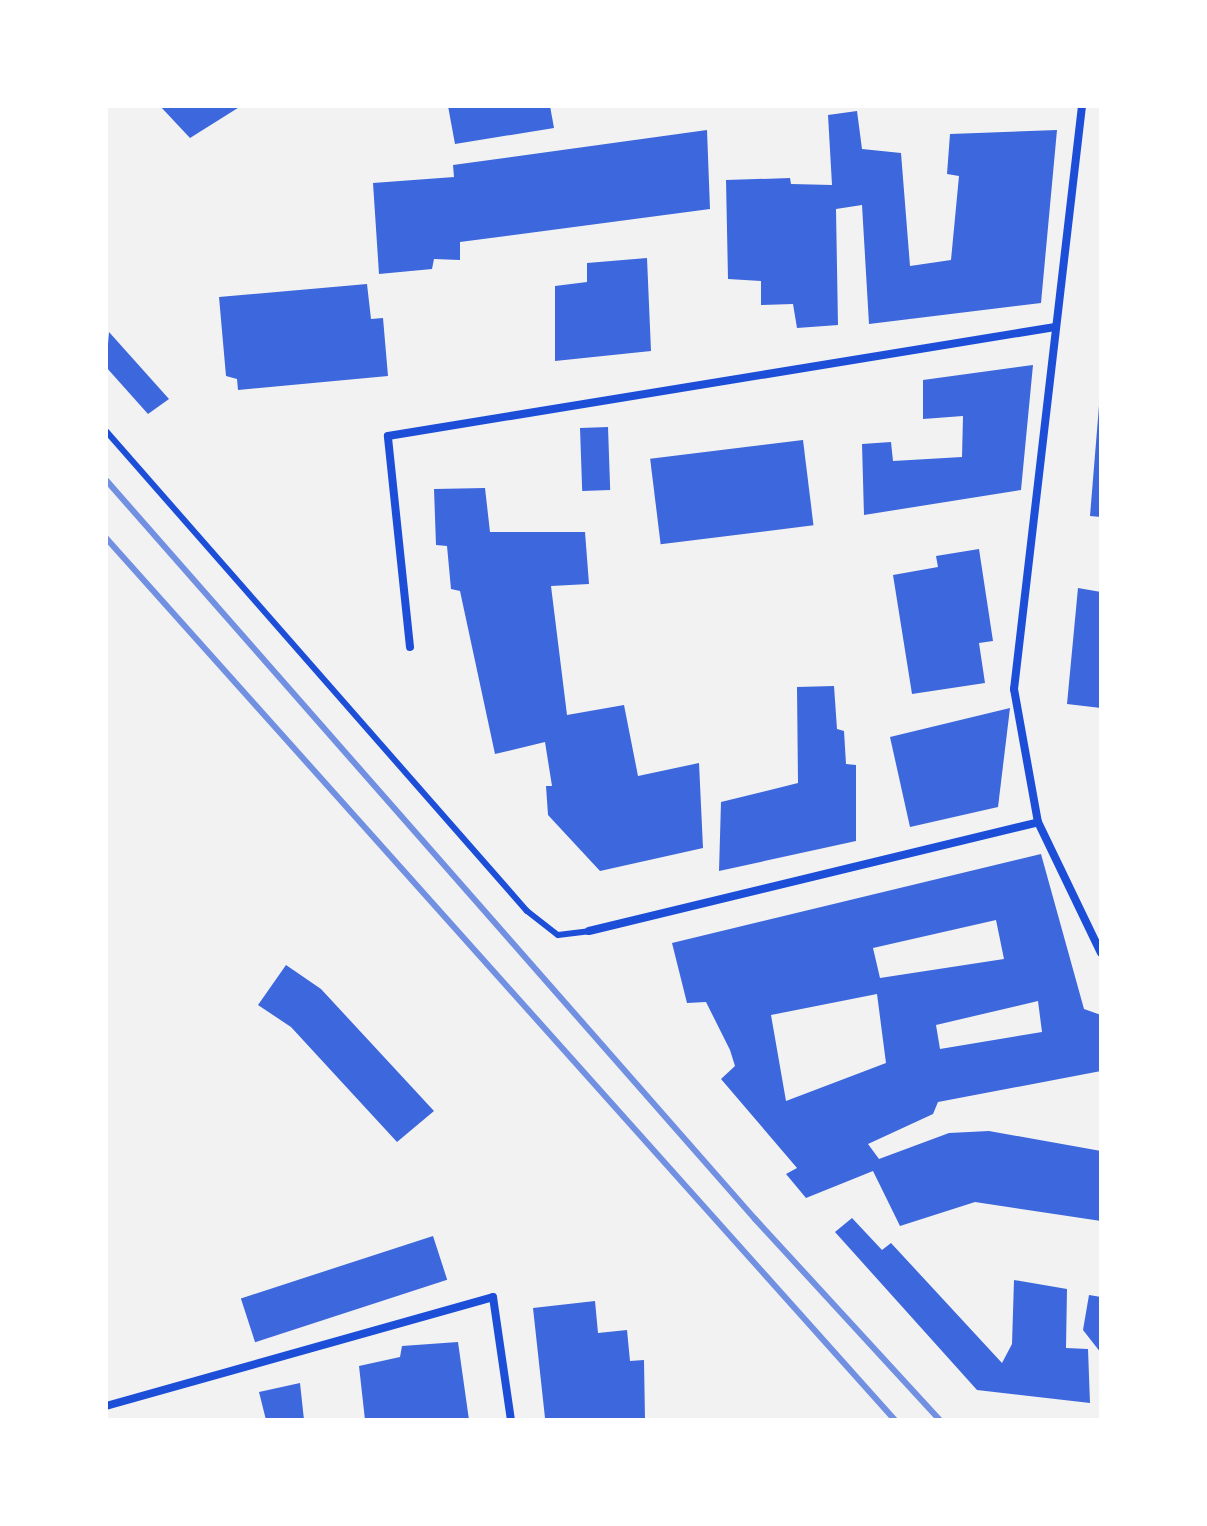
<!DOCTYPE html>
<html>
<head>
<meta charset="utf-8">
<style>
	body { margin:0 }
	#map { position:relative; width:1207px; height:1526px; overflow:hidden; background:#f2f2f2; font-family:Rubik,sans-serif }
	div>[style] { position:absolute }
	.building>* { inset:0; background:#3d67dc; transform-origin:0 0 }
	.service>* { height:6px; margin:-3px; padding:0 3px; transform-origin:3px; border-radius:3px; background:#1d4ed8 }
	.minor>* { height:8px; margin:-4px; padding:0 4px; transform-origin:4px; border-radius:4px; background:#1d4ed8 }
	.rail>* { height:6px; margin:-3px; padding:0 3px; transform-origin:3px; border-radius:3px; background:#7290e2 }
	span { translate:-50% -50%; white-space:nowrap; text-align:center; line-height:1.15; -webkit-text-stroke:7px #fff; paint-order:stroke }
	.frame { position:absolute; inset:0; border:108px solid #fff; pointer-events:none }
</style>
</head>
<body>
<div id="map">
	<div class="building">
		<i style="clip-path:polygon(160px 106px,241px 106px,190px 138px)"></i>
		<i style="clip-path:polygon(448px 106px,550px 106px,554px 128px,455px 144px)"></i>
		<i style="clip-path:polygon(857px 111px,862px 149px,901px 153px,910px 266px,951px 260px,959px 176px,947px 174px,950px 134px,1057px 130px,1041px 303px,869px 324px,862px 205px,836px 209px,838px 325px,797px 328px,793px 304px,761px 305px,761px 281px,728px 279px,726px 180px,790px 178px,791px 184px,832px 185px,828px 115px)"></i>
		<i style="clip-path:polygon(707px 130px,710px 209px,460px 242px,460px 260px,434px 259px,432px 269px,379px 274px,373px 183px,454px 177px,453px 165px)"></i>
		<i style="clip-path:polygon(647px 258px,651px 351px,555px 361px,555px 286px,587px 282px,587px 263px)"></i>
		<i style="clip-path:polygon(367px 284px,371px 319px,383px 318px,388px 376px,238px 390px,237px 379px,226px 376px,219px 297px)"></i>
		<i style="clip-path:polygon(109px 332px,169px 399px,148px 414px,106px 367px)"></i>
		<i style="clip-path:polygon(1033px 365px,1021px 490px,864px 515px,862px 444px,891px 442px,893px 461px,962px 457px,963px 416px,923px 419px,923px 380px)"></i>
		<i style="clip-path:polygon(1099px 406px,1101px 406px,1101px 517px,1090px 516px)"></i>
		<i style="left:608px;top:427px;width:63px;height:28px;rotate:88deg"></i>
		<i style="left:803px;top:440px;width:86px;height:154px;rotate:83deg"></i>
		<i style="clip-path:polygon(485px 488px,490px 532px,585px 532px,589px 584px,551px 586px,567px 715px,624px 705px,638px 776px,699px 763px,703px 848px,600px 871px,548px 815px,546px 786px,552px 786px,545px 742px,495px 754px,460px 591px,451px 589px,447px 546px,436px 545px,434px 489px)"></i>
		<i style="clip-path:polygon(979px 549px,993px 641px,979px 643px,985px 683px,912px 694px,893px 575px,938px 567px,936px 556px)"></i>
		<i style="clip-path:polygon(1078px 588px,1101px 592px,1101px 708px,1067px 704px)"></i>
		<i style="clip-path:polygon(834px 686px,837px 729px,844px 731px,846px 764px,856px 765px,856px 841px,719px 871px,721px 802px,798px 783px,797px 687px)"></i>
		<i style="clip-path:polygon(1010px 708px,998px 807px,910px 827px,890px 737px)"></i>
		<i style="clip-path:polygon(evenodd,1041px 854px,1084px 1009px,1101px 1015px,1101px 1071px,938px 1102px,933px 1114px,868px 1144px,879px 1159px,949px 1133px,989px 1131px,1101px 1151px,1101px 1221px,975px 1202px,900px 1226px,873px 1171px,806px 1198px,786px 1174px,797px 1168px,721px 1079px,735px 1066px,730px 1050px,706px 1002px,687px 1003px,672px 943px,1041px 854px,996px 920px,1004px 959px,880px 978px,873px 948px,996px 920px,1041px 854px,877px 994px,886px 1063px,786px 1101px,771px 1015px,877px 994px,1041px 854px,1038px 1001px,1042px 1032px,940px 1049px,936px 1025px,1038px 1001px)"></i>
		<i style="clip-path:polygon(286px 965px,321px 989px,434px 1111px,397px 1142px,291px 1027px,258px 1005px)"></i>
		<i style="clip-path:polygon(852px 1218px,882px 1250px,891px 1243px,1002px 1363px,1012px 1344px,1014px 1280px,1067px 1289px,1066px 1348px,1088px 1349px,1090px 1403px,977px 1390px,835px 1232px)"></i>
		<i style="left:433px;top:1236px;width:46px;height:202px;rotate:72deg"></i>
		<i style="clip-path:polygon(1089px 1295px,1101px 1297px,1101px 1353px,1083px 1330px)"></i>
		<i style="clip-path:polygon(595px 1301px,598px 1333px,627px 1330px,630px 1361px,644px 1360px,645px 1420px,545px 1418px,533px 1308px)"></i>
		<i style="clip-path:polygon(458px 1342px,469px 1420px,365px 1420px,359px 1366px,400px 1357px,402px 1346px)"></i>
		<i style="clip-path:polygon(300px 1383px,304px 1420px,266px 1420px,259px 1392px)"></i>
	</div>
	<div class="service">
		<i style="left:106px;top:431px;width:638px;rotate:48.75deg"></i>
		<i style="left:527px;top:911px;width:39px;rotate:38deg"></i>
		<i style="left:558px;top:935px;width:31px;rotate:-7deg"></i>
	</div>
	<div class="minor">
		<i style="left:1082px;top:106px;width:587px;rotate:96.65deg"></i>
		<i style="left:1014px;top:689px;width:135px;rotate:79.8deg"></i>
		<i style="left:1038px;top:822px;width:145px;rotate:64.3deg"></i>
		<i style="left:410px;top:647px;width:212px;rotate:-96deg"></i>
		<i style="left:388px;top:436px;width:676px;rotate:-9.28deg"></i>
		<i style="left:589px;top:931px;width:462px;rotate:-13.6deg"></i>
		<i style="left:106px;top:1406px;width:402px;rotate:-15.7deg"></i>
		<i style="left:493px;top:1297px;width:124px;rotate:81.7deg"></i>
	</div>
	<div class="rail">
		<i style="left:106px;top:480px;width:984px;rotate:48.71deg"></i>
		<i style="left:755px;top:1219px;width:273px;rotate:47.4deg"></i>
		<i style="left:106px;top:538px;width:1183px;rotate:48.19deg"></i>
	</div>
	<div class="frame"></div>
</div>
</body>
</html>
